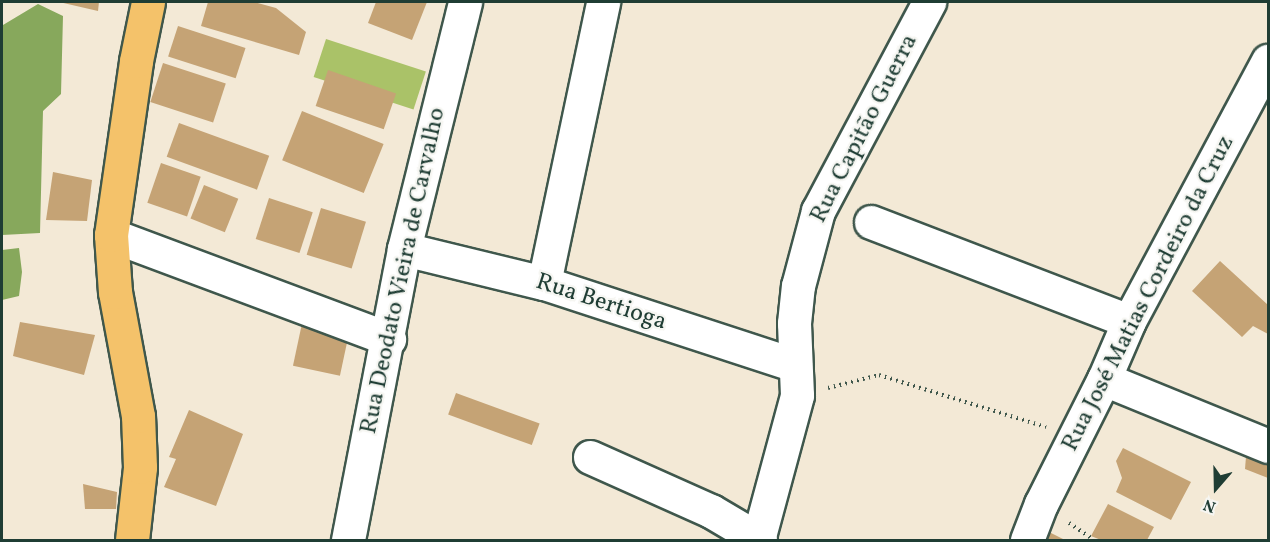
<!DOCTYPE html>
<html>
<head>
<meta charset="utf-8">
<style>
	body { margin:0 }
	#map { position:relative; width:1270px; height:542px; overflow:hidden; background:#f3e9d6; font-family:Vollkorn,serif }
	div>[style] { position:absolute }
	.green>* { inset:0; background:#aac268; transform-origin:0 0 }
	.forest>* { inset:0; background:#87a85c }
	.building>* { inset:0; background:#c5a375; transform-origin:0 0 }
	.path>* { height:4px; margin-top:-2px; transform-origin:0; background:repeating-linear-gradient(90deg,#3f574c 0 1.5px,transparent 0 6px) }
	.roads { filter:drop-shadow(2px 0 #3f574c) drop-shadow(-2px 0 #3f574c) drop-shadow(0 2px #3f574c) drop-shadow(0 -2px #3f574c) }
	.street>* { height:33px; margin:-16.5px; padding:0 16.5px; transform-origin:16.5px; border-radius:16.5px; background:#fff }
	.primary>* { height:33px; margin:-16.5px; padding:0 16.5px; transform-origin:16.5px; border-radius:16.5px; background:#f4c26a }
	span { translate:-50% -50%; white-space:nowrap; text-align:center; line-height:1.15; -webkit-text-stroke:4.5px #f6f6f2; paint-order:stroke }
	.street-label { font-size:24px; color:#1f3d34 }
	.frame { position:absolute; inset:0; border:3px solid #1f3d34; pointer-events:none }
	.north { position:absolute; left:1186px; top:458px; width:60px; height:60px; -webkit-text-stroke:4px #f6f6f2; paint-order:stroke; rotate:200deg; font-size:16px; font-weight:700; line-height:24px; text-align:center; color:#1f3d34 }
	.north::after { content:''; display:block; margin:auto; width:21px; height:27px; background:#1f3d34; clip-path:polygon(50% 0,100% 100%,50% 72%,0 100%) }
</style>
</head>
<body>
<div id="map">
	<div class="green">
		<i style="left:326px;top:39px;width:105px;height:40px;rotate:18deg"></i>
	</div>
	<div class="forest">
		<i style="clip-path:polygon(38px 4px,63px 16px,61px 94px,43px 111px,40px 233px,2px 235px,3px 25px)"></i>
		<i style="clip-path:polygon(19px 248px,22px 272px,19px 296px,2px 300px,2px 250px)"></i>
	</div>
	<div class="building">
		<i style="clip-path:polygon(59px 2px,99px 2px,98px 11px)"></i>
		<i style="clip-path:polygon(208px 2px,254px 2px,276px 8px,306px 32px,299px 55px,201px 26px)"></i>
		<i style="clip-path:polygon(376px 2px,427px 2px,412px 40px,368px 23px)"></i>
		<i style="left:178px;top:26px;width:71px;height:32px;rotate:18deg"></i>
		<i style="left:163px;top:63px;width:66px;height:41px;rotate:18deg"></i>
		<i style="left:328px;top:70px;width:72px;height:38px;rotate:19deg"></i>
		<i style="left:302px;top:111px;width:88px;height:53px;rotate:22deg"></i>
		<i style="left:179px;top:123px;width:96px;height:36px;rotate:20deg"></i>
		<i style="left:161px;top:163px;width:42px;height:42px;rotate:19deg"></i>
		<i style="clip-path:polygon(53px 172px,92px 180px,87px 221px,46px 220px)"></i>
		<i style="left:204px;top:185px;width:37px;height:36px;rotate:22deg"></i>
		<i style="left:269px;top:198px;width:46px;height:43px;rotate:18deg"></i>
		<i style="left:321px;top:208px;width:47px;height:49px;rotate:17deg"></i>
		<i style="clip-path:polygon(1220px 261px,1268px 305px,1268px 334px,1253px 326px,1242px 337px,1192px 291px)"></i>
		<i style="left:304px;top:314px;width:48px;height:53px;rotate:12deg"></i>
		<i style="clip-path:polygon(20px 322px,95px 335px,84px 375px,13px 356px)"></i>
		<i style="left:456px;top:393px;width:89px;height:23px;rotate:20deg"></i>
		<i style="clip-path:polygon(189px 410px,243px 434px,216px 506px,164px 487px,176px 459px,169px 457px)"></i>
		<i style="clip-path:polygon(1247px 444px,1268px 453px,1268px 478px,1245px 469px)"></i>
		<i style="clip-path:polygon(1123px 448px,1191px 482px,1171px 520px,1116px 492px,1122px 478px,1116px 461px)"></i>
		<i style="clip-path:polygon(83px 484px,117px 492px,116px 509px,85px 509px)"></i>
		<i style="clip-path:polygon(1108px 504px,1154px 527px,1147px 540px,1101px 540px,1091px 536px)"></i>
		<i style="clip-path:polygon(1049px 532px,1065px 540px,1044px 540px)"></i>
	</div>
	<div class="path">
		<i style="left:828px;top:388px;width:53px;rotate:-14.3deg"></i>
		<i style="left:879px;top:375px;width:175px;rotate:17.3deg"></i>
		<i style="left:1069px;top:523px;width:30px;rotate:34deg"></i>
	</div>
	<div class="roads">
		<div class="street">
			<i style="left:871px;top:222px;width:276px;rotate:21deg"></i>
			<i style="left:111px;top:235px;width:297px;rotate:20.5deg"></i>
			<i style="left:404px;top:249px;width:144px;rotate:13.7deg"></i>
			<i style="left:544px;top:283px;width:264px;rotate:18.1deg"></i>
			<i style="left:544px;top:283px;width:287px;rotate:-78.1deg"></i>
			<i style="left:1104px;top:379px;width:177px;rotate:22.2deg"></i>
			<i style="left:590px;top:457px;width:133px;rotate:24.1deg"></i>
			<i style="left:711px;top:511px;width:57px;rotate:30.6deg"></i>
			<i style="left:348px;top:540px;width:296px;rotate:-79.1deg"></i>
			<i style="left:404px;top:249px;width:254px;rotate:-76.1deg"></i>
			<i style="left:758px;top:540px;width:150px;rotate:-74.9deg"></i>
			<i style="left:797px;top:395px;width:72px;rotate:-92.4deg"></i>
			<i style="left:794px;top:323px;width:37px;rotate:-84deg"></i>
			<i style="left:798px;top:286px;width:78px;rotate:-75.1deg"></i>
			<i style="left:818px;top:211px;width:237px;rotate:-62deg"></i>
			<i style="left:1027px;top:540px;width:39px;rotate:-69deg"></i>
			<i style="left:1041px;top:504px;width:140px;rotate:-63.3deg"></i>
			<i style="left:1104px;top:379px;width:63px;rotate:-66.7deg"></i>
			<i style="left:1129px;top:321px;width:295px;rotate:-61.9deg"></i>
		</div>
		<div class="primary">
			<i style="left:132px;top:540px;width:73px;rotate:-83.7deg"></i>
			<i style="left:140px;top:467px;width:51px;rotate:-92.2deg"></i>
			<i style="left:138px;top:416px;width:126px;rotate:-100.5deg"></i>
			<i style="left:115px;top:292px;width:57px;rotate:-94deg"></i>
			<i style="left:111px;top:235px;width:176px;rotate:-81.8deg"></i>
			<i style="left:136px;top:61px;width:60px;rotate:-78.5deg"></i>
		</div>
	</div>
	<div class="street-label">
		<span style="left:865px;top:129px;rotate:-63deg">Rua Capitão Guerra</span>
		<span style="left:404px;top:271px;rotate:-78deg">Rua Deodato Vieira de Carvalho</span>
		<span style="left:1149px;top:294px;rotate:-63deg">Rua José Matias Cordeiro da Cruz</span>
		<span style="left:601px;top:303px;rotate:18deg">Rua Bertioga</span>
	</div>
	<div class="frame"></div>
	<div class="north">N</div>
</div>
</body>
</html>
